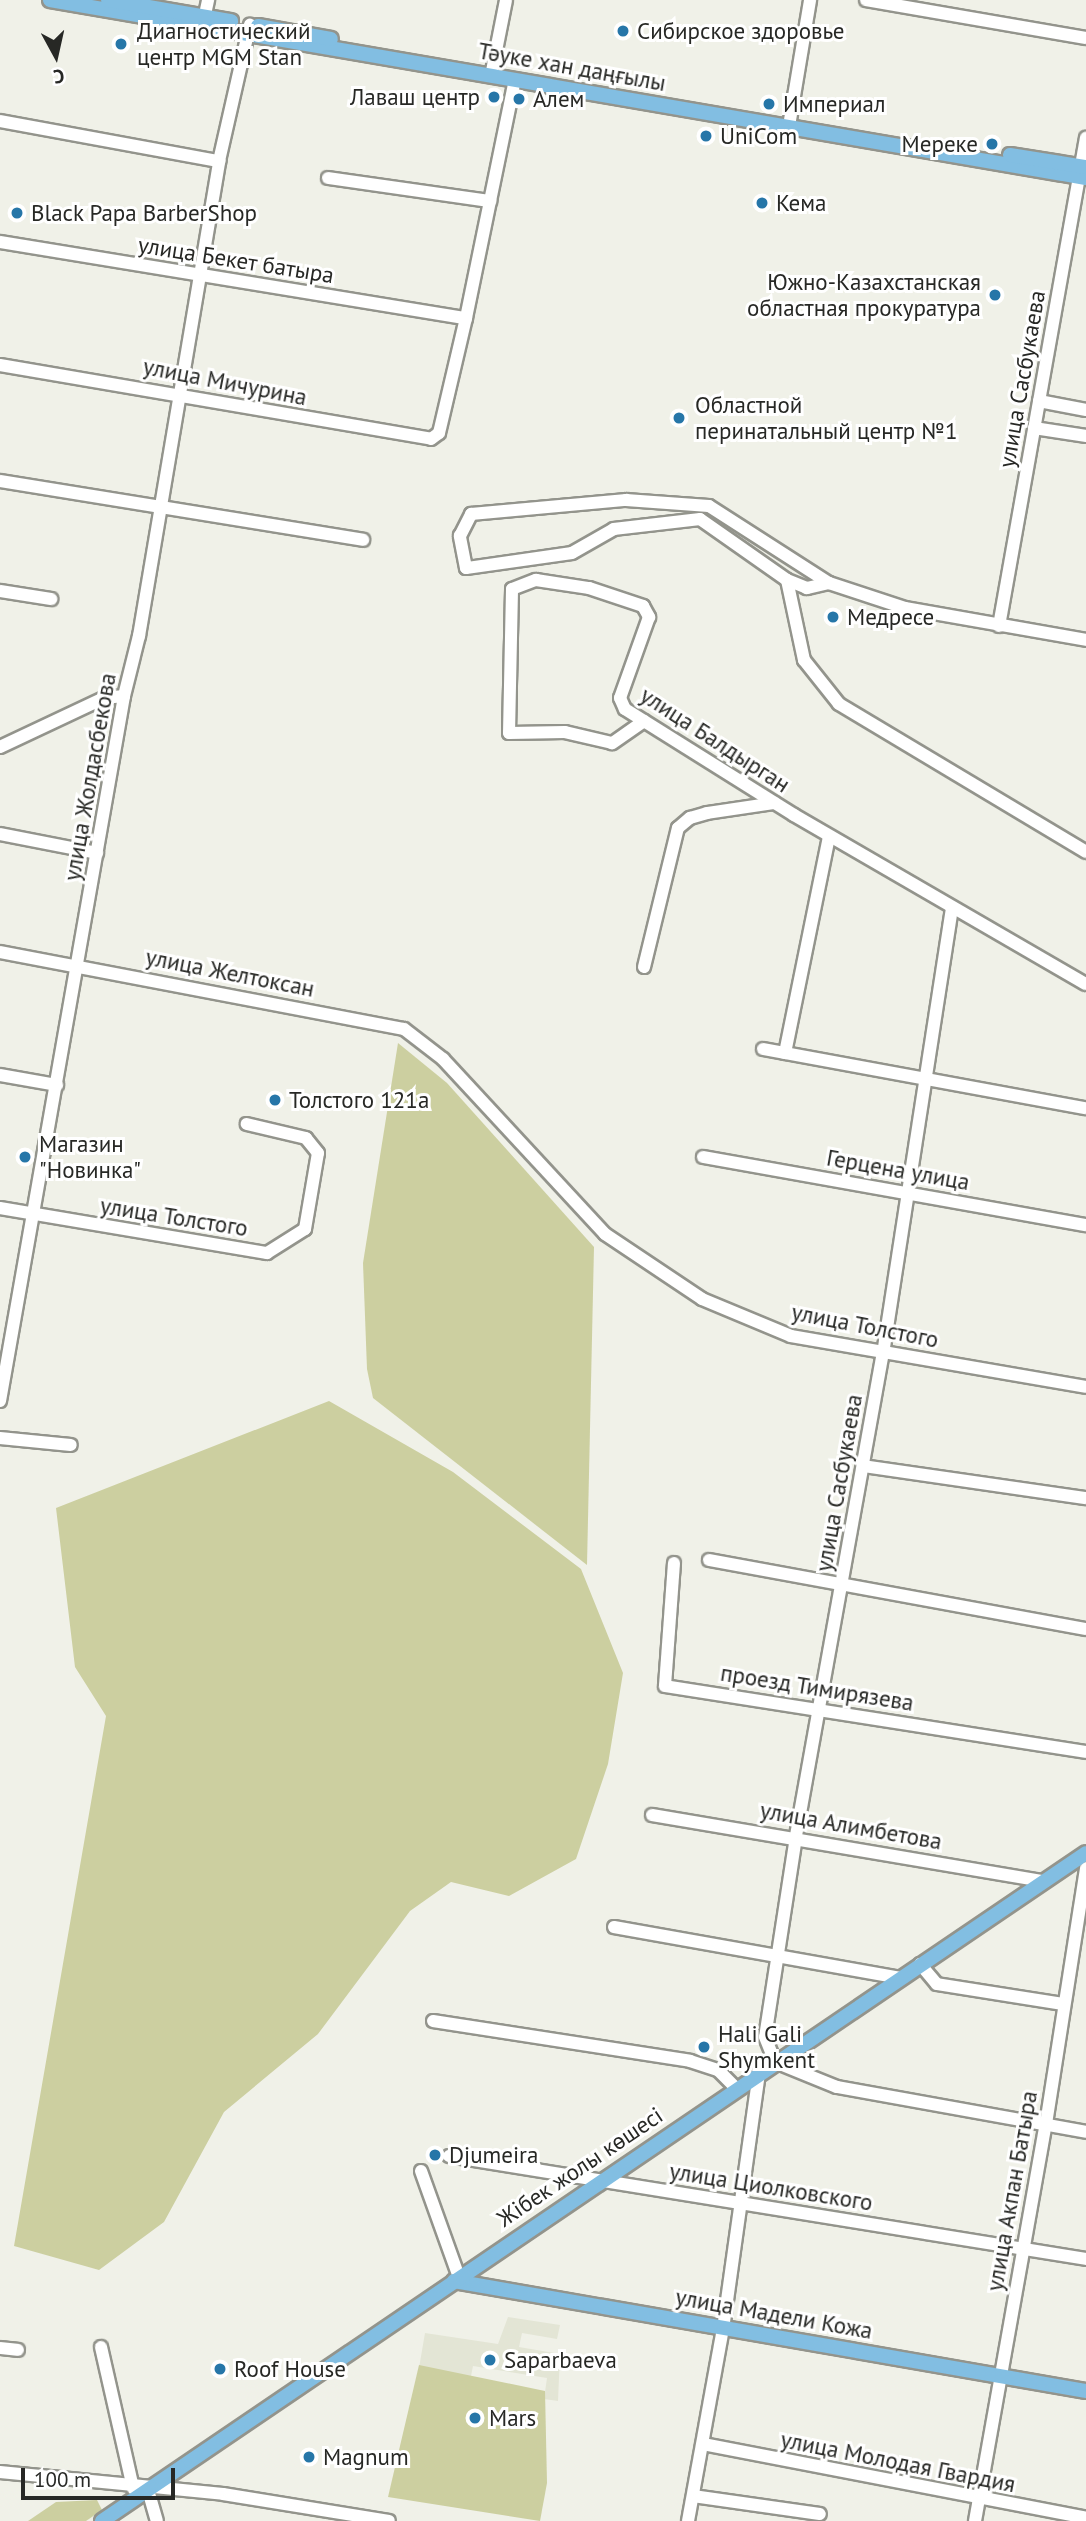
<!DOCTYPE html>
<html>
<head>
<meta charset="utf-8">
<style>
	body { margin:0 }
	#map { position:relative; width:1086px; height:2521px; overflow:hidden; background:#f0f1e8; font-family:"PT Sans",sans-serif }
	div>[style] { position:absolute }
	.built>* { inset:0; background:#e3e5d5 }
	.green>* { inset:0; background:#cccfa0 }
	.roads { filter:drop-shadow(2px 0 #93948c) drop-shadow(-2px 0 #93948c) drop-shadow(0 2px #93948c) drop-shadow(0 -2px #93948c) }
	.minor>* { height:12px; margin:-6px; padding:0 6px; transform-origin:6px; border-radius:6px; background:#fff }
	.major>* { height:14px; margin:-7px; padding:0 7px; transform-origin:7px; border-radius:7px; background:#82bee2 }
	.dots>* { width:19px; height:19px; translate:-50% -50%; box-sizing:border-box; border:4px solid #fff; border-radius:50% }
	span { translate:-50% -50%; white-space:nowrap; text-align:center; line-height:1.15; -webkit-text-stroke:6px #fff; paint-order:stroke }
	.poi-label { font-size:23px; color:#272825 }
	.left { translate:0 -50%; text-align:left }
	.right { translate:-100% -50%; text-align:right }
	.street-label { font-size:23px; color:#272825 }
	.north { position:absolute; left:21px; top:21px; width:70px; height:70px; -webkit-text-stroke:5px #fff; paint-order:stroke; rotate:172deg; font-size:19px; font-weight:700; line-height:28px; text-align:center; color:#272825 }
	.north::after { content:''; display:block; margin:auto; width:24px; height:32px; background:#272825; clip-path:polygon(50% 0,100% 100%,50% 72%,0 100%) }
	.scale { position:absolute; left:21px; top:2468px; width:154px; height:32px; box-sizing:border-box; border:4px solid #272825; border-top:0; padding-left:9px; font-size:21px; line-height:24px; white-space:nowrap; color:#272825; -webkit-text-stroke:5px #fff; paint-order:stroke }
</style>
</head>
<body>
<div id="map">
	<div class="built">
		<i style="clip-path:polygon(508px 2317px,560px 2325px,557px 2339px,522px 2333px,519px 2347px,560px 2354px,558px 2401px,544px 2399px,547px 2378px,473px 2366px,471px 2376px,419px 2368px,425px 2333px,498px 2344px)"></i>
	</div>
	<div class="green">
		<i style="clip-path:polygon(398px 1043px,447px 1083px,594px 1247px,587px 1565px,373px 1398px,367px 1369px,363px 1263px)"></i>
		<i style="clip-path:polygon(329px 1401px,453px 1472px,581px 1569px,623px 1673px,608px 1764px,576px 1859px,509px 1896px,451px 1882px,410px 1911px,318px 2034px,224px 2112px,164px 2222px,99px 2270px,14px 2246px,106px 1716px,75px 1667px,56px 1508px)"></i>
		<i style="clip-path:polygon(419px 2365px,545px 2391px,547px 2483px,540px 2521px,388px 2497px)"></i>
		<i style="clip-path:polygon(97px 2500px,102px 2510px,86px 2521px,28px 2521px,56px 2502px)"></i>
	</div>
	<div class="roads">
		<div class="minor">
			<i style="left:866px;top:0;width:223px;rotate:9.8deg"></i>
			<i style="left:203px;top:24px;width:25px;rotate:-78deg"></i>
			<i style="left:491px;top:76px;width:77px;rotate:-78.8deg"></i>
			<i style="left:0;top:121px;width:223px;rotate:10.4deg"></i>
			<i style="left:789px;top:126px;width:128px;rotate:-80.5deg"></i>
			<i style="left:328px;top:178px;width:164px;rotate:8.1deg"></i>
			<i style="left:0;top:242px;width:472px;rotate:9.3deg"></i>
			<i style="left:0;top:365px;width:437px;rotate:9.7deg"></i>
			<i style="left:431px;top:439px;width:10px;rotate:-37deg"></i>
			<i style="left:439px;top:433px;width:118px;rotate:-76.8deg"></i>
			<i style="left:466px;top:318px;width:243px;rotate:-78.4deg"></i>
			<i style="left:1039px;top:401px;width:48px;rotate:10.8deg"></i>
			<i style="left:1034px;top:428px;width:53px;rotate:8.7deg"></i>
			<i style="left:0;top:481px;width:368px;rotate:9.2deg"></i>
			<i style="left:787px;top:580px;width:82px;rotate:78deg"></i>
			<i style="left:804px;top:660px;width:56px;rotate:51.5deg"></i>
			<i style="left:839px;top:704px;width:288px;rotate:30.9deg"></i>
			<i style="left:829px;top:583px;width:23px;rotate:167deg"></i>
			<i style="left:807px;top:588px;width:22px;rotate:-158deg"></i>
			<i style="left:787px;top:580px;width:106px;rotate:-145deg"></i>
			<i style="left:700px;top:519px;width:87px;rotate:173.4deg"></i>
			<i style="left:614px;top:529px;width:48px;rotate:150.3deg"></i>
			<i style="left:572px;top:553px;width:107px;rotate:171.9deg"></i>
			<i style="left:466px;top:568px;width:33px;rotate:-101deg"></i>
			<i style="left:460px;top:536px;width:25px;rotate:-63deg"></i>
			<i style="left:471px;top:514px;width:156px;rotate:-5.2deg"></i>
			<i style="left:626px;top:500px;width:83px;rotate:4.1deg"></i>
			<i style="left:709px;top:506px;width:143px;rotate:32.7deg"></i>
			<i style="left:829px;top:583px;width:80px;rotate:18.2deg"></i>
			<i style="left:905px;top:608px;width:184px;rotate:10deg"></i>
			<i style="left:0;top:591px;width:52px;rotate:8.9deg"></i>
			<i style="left:999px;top:626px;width:496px;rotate:-79.9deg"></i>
			<i style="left:644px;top:721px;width:39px;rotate:145deg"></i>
			<i style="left:612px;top:743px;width:48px;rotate:-166.8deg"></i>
			<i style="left:565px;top:732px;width:56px;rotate:179deg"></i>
			<i style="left:509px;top:733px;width:144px;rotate:-88.8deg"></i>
			<i style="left:512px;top:589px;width:26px;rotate:-21deg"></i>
			<i style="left:536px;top:580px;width:54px;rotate:8.6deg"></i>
			<i style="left:589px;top:588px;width:57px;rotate:18.4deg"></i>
			<i style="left:643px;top:606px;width:13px;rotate:61deg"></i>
			<i style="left:649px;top:617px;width:86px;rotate:109.7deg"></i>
			<i style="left:620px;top:698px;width:12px;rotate:66deg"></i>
			<i style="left:625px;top:709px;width:199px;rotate:32.1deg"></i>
			<i style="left:794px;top:815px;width:337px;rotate:30.1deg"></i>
			<i style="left:0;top:747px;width:115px;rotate:-25.2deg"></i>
			<i style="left:104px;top:698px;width:20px;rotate:-6deg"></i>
			<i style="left:0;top:834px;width:99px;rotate:11.1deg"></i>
			<i style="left:952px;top:908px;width:449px;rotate:98.8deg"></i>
			<i style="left:883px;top:1352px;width:493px;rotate:100.2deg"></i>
			<i style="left:796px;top:1837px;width:202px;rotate:98.8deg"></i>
			<i style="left:765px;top:2037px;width:27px;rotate:68deg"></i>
			<i style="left:775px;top:2062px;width:67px;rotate:22deg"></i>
			<i style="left:837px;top:2087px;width:253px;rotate:10.2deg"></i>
			<i style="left:0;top:952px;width:411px;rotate:10.8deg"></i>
			<i style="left:404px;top:1029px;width:49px;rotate:37.6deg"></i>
			<i style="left:443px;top:1059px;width:238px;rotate:47.2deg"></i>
			<i style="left:605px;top:1234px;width:117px;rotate:33.8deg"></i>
			<i style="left:702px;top:1299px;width:96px;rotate:22.6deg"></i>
			<i style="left:791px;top:1336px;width:299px;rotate:9.8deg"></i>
			<i style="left:644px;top:967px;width:143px;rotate:-76.3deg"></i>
			<i style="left:678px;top:828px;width:16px;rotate:-40deg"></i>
			<i style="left:690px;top:818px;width:18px;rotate:-16deg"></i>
			<i style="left:707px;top:813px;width:68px;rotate:-8.5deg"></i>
			<i style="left:763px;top:1049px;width:328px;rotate:10.4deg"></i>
			<i style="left:785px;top:1053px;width:221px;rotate:-78.5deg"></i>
			<i style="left:0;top:1075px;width:58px;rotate:10deg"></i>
			<i style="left:703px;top:1157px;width:389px;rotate:10.1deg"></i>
			<i style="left:0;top:1208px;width:271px;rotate:9.6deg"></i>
			<i style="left:267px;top:1253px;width:45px;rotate:-32.3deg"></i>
			<i style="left:305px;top:1229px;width:77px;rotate:-80.3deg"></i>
			<i style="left:318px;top:1153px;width:19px;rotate:-129deg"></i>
			<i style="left:306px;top:1138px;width:61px;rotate:-166.7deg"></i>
			<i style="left:0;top:1401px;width:716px;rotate:-80.02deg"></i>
			<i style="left:124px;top:696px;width:62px;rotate:-76deg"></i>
			<i style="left:139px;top:636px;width:482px;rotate:-80.4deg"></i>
			<i style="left:219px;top:161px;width:140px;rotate:-77.2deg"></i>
			<i style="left:0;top:1438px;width:71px;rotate:5.6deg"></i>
			<i style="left:863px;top:1466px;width:225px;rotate:8.2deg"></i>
			<i style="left:709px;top:1560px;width:383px;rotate:10.4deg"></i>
			<i style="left:674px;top:1563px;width:123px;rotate:94.2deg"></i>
			<i style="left:665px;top:1686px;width:426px;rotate:8.9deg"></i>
			<i style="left:652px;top:1815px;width:398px;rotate:9.6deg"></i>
			<i style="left:614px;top:1927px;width:291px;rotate:10.1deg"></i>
			<i style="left:920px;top:1964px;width:26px;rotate:50deg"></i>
			<i style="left:937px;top:1984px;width:128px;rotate:9deg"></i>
			<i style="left:433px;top:2021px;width:260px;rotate:8.8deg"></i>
			<i style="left:690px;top:2061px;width:29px;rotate:18deg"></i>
			<i style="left:718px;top:2070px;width:25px;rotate:45deg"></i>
			<i style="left:449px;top:2156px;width:645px;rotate:9.18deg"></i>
			<i style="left:421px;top:2171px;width:113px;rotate:70.3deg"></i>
			<i style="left:101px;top:2347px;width:145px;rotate:77.2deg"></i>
			<i style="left:0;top:2348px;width:18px;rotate:6deg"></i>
			<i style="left:703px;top:2444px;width:390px;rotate:10.9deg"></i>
			<i style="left:0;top:2472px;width:224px;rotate:5.6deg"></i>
			<i style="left:223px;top:2494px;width:168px;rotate:9.2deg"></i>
			<i style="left:148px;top:2490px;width:32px;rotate:74deg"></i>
			<i style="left:693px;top:2496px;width:128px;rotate:8.1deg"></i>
			<i style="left:688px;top:2521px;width:195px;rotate:-79.7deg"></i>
			<i style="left:723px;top:2329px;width:259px;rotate:-82deg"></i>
			<i style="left:975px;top:2521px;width:403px;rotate:-79.9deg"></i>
			<i style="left:1046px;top:2124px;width:259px;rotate:-81.1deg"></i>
		</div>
		<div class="major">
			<i style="left:50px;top:0;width:1051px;rotate:9.75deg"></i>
			<i style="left:108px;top:0;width:125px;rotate:9.7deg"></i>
			<i style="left:258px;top:26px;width:74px;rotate:10.1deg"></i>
			<i style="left:1010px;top:155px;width:77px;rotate:9deg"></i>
			<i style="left:454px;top:2281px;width:642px;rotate:9.87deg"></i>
			<i style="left:102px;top:2521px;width:1189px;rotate:-34.17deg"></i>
		</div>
	</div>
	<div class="dots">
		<i style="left:623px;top:31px;background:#2676a8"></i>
		<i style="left:121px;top:44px;background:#2676a8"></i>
		<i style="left:494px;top:97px;background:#2676a8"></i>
		<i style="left:519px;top:99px;background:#2676a8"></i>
		<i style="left:769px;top:104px;background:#2676a8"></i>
		<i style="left:706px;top:136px;background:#2676a8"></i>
		<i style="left:992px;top:144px;background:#2676a8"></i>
		<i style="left:762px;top:203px;background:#2676a8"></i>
		<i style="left:17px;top:213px;background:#2676a8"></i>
		<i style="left:995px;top:295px;background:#2676a8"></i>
		<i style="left:679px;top:418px;background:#2676a8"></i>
		<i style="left:833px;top:617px;background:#2676a8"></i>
		<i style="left:275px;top:1100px;background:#2676a8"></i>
		<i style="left:25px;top:1157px;background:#2676a8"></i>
		<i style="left:704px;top:2047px;background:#2676a8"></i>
		<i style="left:435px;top:2155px;background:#2676a8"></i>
		<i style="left:490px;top:2360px;background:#2676a8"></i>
		<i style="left:220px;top:2369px;background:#2676a8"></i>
		<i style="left:475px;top:2418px;background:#2676a8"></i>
		<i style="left:309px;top:2457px;background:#2676a8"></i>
	</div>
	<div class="poi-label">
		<span class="left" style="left:137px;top:44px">Диагностический<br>центр MGM Stan</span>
		<span class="left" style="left:637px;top:31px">Сибирское здоровье</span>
		<span class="right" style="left:480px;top:97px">Лаваш центр</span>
		<span class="left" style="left:533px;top:99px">Алем</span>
		<span class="left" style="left:783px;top:104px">Империал</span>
		<span class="left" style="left:720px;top:136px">UniCom</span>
		<span class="right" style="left:978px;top:144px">Мереке</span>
		<span class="left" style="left:776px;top:203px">Кема</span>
		<span class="left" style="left:31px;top:213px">Black Papa BarberShop</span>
		<span class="right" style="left:981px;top:295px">Южно-Казахстанская<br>областная прокуратура</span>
		<span class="left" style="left:695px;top:418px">Областной<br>перинатальный центр №1</span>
		<span class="left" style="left:847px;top:617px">Медресе</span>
		<span class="left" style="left:289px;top:1100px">Толстого 121а</span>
		<span class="left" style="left:39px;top:1157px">Магазин<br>"Новинка"</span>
		<span class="left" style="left:718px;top:2047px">Hali Gali<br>Shymkent</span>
		<span class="left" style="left:449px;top:2155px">Djumeira</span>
		<span class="left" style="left:504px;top:2360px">Saparbaeva</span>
		<span class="left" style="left:234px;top:2369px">Roof House</span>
		<span class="left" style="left:489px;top:2418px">Mars</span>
		<span class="left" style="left:323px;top:2457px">Magnum</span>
	</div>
	<div class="street-label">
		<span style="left:572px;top:67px;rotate:10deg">Тәуке хан даңғылы</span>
		<span style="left:236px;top:260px;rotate:9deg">улица Бекет батыра</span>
		<span style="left:1022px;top:379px;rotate:-80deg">улица Сасбукаева</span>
		<span style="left:225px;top:382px;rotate:11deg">улица Мичурина</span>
		<span style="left:715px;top:740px;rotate:33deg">улица Балдырган</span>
		<span style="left:90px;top:777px;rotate:-80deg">улица Жолдасбекова</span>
		<span style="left:230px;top:973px;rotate:11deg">улица Желтоксан</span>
		<span style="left:898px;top:1170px;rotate:10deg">Герцена улица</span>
		<span style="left:174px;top:1217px;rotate:9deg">улица Толстого</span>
		<span style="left:865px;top:1326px;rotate:11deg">улица Толстого</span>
		<span style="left:839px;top:1483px;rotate:-80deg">улица Сасбукаева</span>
		<span style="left:817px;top:1688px;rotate:9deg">проезд Тимирязева</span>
		<span style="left:851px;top:1826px;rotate:10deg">улица Алимбетова</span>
		<span style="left:580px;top:2167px;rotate:-34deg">Жібек жолы көшесі</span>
		<span style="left:771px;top:2187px;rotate:9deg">улица Циолковского</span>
		<span style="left:1012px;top:2191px;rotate:-80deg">улица Акпан Батыра</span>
		<span style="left:774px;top:2314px;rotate:10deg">улица Мадели Кожа</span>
		<span style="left:898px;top:2462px;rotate:11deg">улица Молодая Гвардия</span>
	</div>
	<div class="north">С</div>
	<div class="scale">100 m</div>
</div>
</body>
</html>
